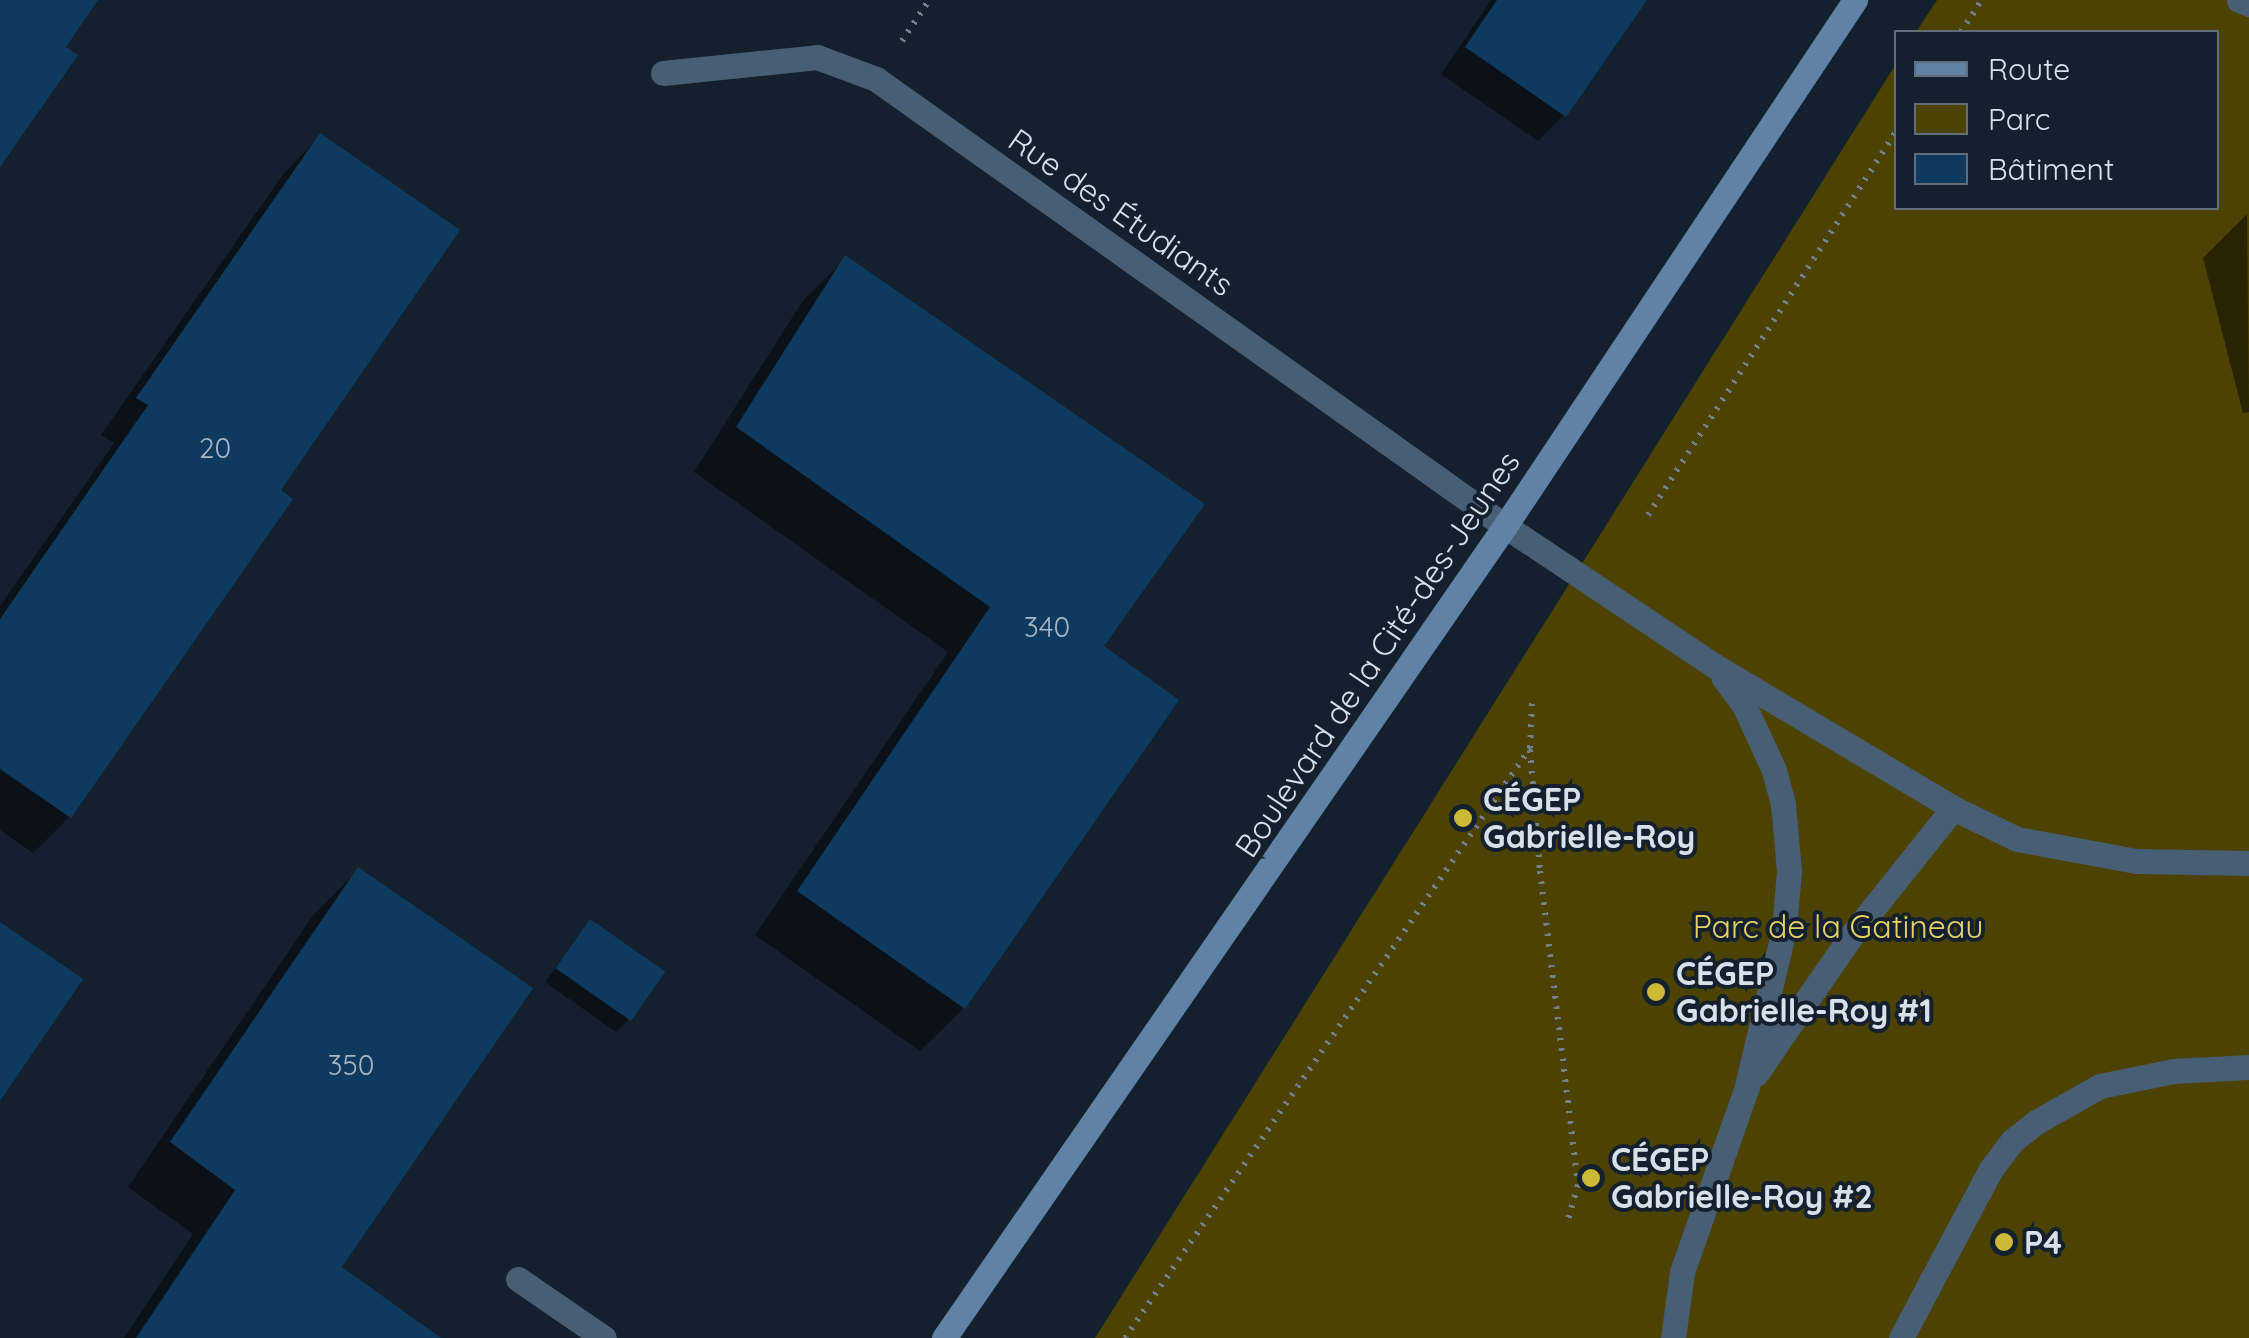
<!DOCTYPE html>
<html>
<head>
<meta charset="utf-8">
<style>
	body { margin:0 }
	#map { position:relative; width:2249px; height:1338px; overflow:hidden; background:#14202d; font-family:Quicksand,sans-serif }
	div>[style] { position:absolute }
	.green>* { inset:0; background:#4c4202 }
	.shadow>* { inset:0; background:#0007 }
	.building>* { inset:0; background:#0f3a5f; transform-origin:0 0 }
	.path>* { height:6px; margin-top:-3px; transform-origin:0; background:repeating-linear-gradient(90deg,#76808b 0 2.5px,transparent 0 10.5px) }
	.lane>* { height:25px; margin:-12.5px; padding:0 12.5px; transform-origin:12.5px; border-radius:12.5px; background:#485e74 }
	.street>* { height:25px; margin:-12.5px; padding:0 12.5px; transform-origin:12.5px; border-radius:12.5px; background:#485e74 }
	.secondary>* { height:25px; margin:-12.5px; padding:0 12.5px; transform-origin:12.5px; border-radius:12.5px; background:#5f82a5 }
	.dots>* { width:28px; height:28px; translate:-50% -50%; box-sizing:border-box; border:5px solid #14202d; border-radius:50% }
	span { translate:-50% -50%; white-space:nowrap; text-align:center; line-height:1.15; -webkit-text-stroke:8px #14202d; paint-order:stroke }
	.number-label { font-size:28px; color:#a6b7c7 }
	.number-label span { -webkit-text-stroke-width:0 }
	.street-label { font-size:32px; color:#d8e1ea }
	.poi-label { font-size:32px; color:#d8e1ea; font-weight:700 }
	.left { translate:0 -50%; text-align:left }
	.park-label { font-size:32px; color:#e5d267 }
	.legend { position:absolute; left:1894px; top:30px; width:325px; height:180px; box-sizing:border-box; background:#14202d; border:2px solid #626d79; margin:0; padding:12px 18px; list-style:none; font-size:30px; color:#d8e1ea }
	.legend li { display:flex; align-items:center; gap:20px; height:50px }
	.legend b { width:50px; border:2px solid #626d79 }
</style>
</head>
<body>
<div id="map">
	<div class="green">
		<i style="clip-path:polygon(1937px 0,2249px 0,2249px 1338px,1095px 1338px,1896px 64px,1896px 208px,2216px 208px,2216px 32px,1916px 32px)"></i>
	</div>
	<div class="shadow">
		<i style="clip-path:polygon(1491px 0,1644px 0,1564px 115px,1538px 141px,1441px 74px)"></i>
		<i style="clip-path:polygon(320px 136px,278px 491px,290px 499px,69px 817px,33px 853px,0 830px,0 606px,114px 443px,101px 435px,284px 173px)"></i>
		<i style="clip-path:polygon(2247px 214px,2249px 412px,2243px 413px,2203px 258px)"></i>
		<i style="clip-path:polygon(846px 258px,1100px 647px,964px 1008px,920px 1051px,755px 935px,948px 652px,694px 472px,802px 302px)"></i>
		<i style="clip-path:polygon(358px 870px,338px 1267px,436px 1338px,124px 1338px,193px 1234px,128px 1187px,314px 914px)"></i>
		<i style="clip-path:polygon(590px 922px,629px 1019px,616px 1032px,545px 982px)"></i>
	</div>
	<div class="building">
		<i style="clip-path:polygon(0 0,98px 0,66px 47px,78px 55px,0 167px)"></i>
		<i style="clip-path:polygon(1497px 0,1647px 0,1566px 117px,1465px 47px)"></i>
		<i style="clip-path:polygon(320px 133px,460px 230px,281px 490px,293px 499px,71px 818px,0 769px,0 619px,148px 405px,136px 398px)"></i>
		<i style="clip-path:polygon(845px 255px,1205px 504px,1104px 646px,1179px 700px,965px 1009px,797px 891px,990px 607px,736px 427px)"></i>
		<i style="clip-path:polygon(358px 867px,533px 988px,342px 1267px,441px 1338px,136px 1338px,235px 1190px,170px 1142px)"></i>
		<i style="left:590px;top:919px;width:92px;height:60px;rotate:35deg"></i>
		<i style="clip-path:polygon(0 922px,83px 979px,0 1101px)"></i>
	</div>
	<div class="path">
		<i style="left:1961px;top:32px;width:38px;rotate:-57deg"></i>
		<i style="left:902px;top:41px;width:49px;rotate:-56.6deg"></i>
		<i style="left:1648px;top:515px;width:456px;rotate:-57.1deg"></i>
		<i style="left:1530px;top:750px;width:121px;rotate:85.3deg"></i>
		<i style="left:1540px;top:871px;width:316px;rotate:83.1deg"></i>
		<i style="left:1578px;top:1185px;width:40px;rotate:106deg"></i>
		<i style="left:1125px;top:1338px;width:716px;rotate:-55.53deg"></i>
		<i style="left:1530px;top:748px;width:46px;rotate:-87.5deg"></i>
	</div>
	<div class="lane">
		<i style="left:2239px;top:0;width:11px;rotate:22deg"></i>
		<i style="left:1505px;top:526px;width:252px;rotate:33.7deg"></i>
		<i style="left:1715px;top:666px;width:277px;rotate:30.8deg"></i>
		<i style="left:1953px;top:808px;width:71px;rotate:25.8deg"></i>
		<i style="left:2017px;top:839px;width:121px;rotate:10.5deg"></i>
		<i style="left:2136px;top:861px;width:113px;rotate:1deg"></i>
		<i style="left:1756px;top:1074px;width:168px;rotate:-55.5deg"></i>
		<i style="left:1851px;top:936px;width:164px;rotate:-51.4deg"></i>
		<i style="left:518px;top:1279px;width:104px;rotate:34.5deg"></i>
		<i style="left:1673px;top:1338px;width:67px;rotate:-82.2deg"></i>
		<i style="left:1682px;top:1272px;width:197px;rotate:-70.7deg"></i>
		<i style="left:1747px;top:1086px;width:161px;rotate:-76.7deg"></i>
		<i style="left:1784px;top:929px;width:58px;rotate:-85.1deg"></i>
		<i style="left:1789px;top:871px;width:67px;rotate:-95.1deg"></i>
		<i style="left:1783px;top:804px;width:35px;rotate:-105deg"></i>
		<i style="left:1774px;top:770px;width:72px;rotate:-114.8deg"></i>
		<i style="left:1744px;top:705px;width:34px;rotate:-127deg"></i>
		<i style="left:1901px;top:1338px;width:191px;rotate:-62deg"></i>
		<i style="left:1991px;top:1169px;width:35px;rotate:-53deg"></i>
		<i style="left:2012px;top:1141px;width:31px;rotate:-38deg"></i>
		<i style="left:2036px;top:1122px;width:73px;rotate:-29.4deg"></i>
		<i style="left:2100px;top:1086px;width:75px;rotate:-11.6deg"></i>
		<i style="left:2173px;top:1071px;width:76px;rotate:-3deg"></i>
	</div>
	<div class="street">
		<i style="left:663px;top:73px;width:155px;rotate:-5.9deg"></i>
		<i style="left:817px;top:57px;width:63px;rotate:20.4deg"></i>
		<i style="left:876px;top:79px;width:772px;rotate:35.4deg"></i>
	</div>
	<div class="secondary">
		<i style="left:944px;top:1338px;width:987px;rotate:-55.36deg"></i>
		<i style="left:1505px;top:526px;width:632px;rotate:-56.36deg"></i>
	</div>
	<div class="dots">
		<i style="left:1463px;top:818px;background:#cdb938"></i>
		<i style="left:1656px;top:992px;background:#cdb938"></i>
		<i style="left:1591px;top:1178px;background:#cdb938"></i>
		<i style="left:2004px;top:1242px;background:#cdb938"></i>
	</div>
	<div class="number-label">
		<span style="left:215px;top:448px">20</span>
		<span style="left:1047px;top:627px">340</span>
		<span style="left:351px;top:1065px">350</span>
	</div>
	<div class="street-label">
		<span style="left:1121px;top:212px;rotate:35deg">Rue des Étudiants</span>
		<span style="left:1377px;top:654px;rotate:-56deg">Boulevard de la Cité-des-Jeunes</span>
	</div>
	<div class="poi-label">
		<span class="left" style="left:1483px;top:818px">CÉGEP<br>Gabrielle-Roy</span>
		<span class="left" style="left:1676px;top:992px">CÉGEP<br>Gabrielle-Roy #1</span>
		<span class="left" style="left:1611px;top:1178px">CÉGEP<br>Gabrielle-Roy #2</span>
		<span class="left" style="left:2024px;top:1242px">P4</span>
	</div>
	<div class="park-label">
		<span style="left:1838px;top:926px">Parc de la Gatineau</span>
	</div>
	<ul class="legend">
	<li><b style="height:12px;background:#5f82a5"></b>Route</li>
	<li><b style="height:28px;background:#4c4202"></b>Parc</li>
	<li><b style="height:28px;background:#0f3a5f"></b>Bâtiment</li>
	</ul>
</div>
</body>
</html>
